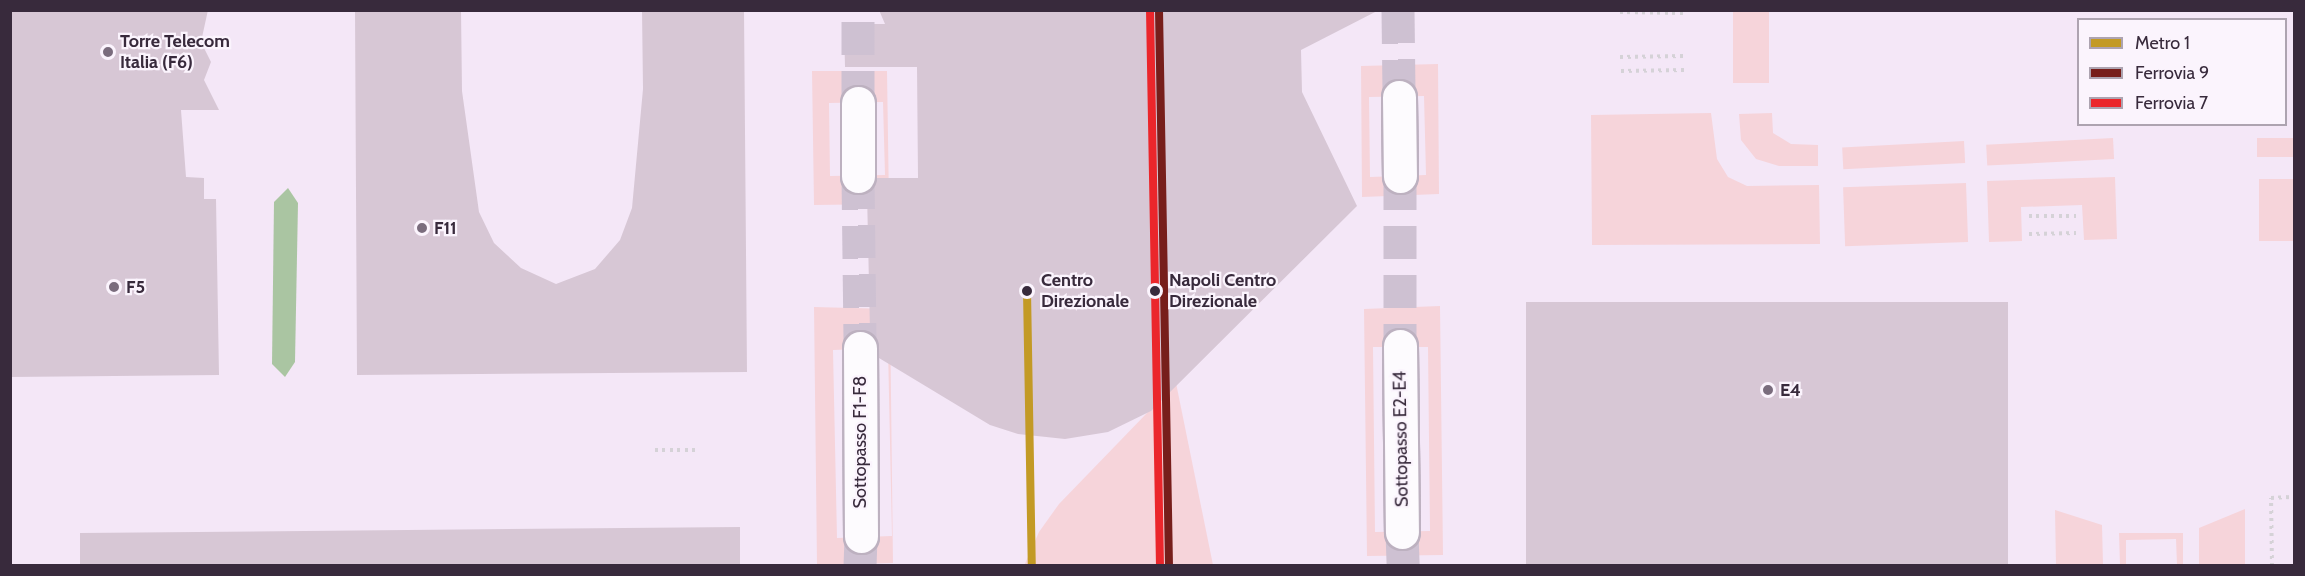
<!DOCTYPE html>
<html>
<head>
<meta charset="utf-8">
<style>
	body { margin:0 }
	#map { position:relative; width:2305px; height:576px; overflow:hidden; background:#f4e7f7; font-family:Cabin,sans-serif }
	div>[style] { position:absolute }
	.green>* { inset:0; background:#f6d4da; transform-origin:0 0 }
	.water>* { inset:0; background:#aac5a2 }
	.building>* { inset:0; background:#d7c7d5; transform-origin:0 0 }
	.minor-tunnel>* { height:33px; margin-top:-16.5px; transform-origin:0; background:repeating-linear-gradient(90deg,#cec1d2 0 33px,transparent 0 49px) }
	.path>* { height:4px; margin-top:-2px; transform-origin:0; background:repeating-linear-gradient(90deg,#d5d2d7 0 3px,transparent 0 7.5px) }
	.roads { filter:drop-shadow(2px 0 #bdb1c0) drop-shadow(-2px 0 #bdb1c0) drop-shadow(0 2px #bdb1c0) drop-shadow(0 -2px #bdb1c0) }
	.minor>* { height:33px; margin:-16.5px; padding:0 16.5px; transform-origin:16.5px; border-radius:16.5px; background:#fdfbfe }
	.rail-1>* { height:8px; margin:-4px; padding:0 4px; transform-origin:4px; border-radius:4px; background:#771e1b }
	.rail-2>* { height:8px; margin:-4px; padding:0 4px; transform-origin:4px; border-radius:4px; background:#eb262b }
	.metro-1>* { height:8px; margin:-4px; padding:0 4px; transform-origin:4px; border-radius:4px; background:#c39a25 }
	.dots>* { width:16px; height:16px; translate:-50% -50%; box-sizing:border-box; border:3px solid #fbf4fd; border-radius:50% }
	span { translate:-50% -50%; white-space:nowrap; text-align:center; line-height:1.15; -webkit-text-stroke:4.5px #fbf4fd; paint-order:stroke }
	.poi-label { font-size:18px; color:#382a3c; font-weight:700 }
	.left { translate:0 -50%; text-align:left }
	.stop-label { font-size:18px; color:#382a3c; font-weight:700 }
	.street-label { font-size:18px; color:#382a3c }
	.frame { position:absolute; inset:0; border:12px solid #382a3c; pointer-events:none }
	.legend { position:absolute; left:2077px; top:18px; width:210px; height:108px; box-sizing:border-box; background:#fbf4fd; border:2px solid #ada3b0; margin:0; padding:8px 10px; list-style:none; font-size:18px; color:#382a3c }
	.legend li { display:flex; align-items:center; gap:12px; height:30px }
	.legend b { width:30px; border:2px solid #ada3b0 }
</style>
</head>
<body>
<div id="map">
	<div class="green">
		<i style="left:1733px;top:11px;width:36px;height:72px"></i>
		<i style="clip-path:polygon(evenodd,1438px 64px,1439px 194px,1362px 197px,1361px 66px,1438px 64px,1424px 96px,1426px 175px,1370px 177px,1369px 97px,1424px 96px)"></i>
		<i style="clip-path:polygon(evenodd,812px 71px,887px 71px,889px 204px,814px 205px,812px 71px,883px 102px,885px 175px,830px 176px,829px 103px,883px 102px)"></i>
		<i style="clip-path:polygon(1711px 113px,1717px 159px,1728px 177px,1747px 186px,1819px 185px,1820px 244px,1592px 245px,1591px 115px)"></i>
		<i style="clip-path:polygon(1772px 113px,1773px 133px,1791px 144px,1818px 145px,1818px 166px,1779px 166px,1756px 159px,1741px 140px,1739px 114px)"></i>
		<i style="left:2113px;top:138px;width:21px;height:127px;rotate:87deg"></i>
		<i style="left:2294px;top:138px;width:19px;height:37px;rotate:90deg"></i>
		<i style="left:1964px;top:141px;width:22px;height:122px;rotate:87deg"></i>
		<i style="clip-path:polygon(2115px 177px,2117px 239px,2084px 240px,2082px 205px,2021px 207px,2022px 241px,1989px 242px,1987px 181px)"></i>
		<i style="left:2294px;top:179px;width:62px;height:35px;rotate:90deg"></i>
		<i style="left:1966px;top:183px;width:59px;height:123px;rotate:88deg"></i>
		<i style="clip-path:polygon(evenodd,1440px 306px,1443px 555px,1367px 556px,1364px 309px,1440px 306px,1373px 347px,1428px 347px,1430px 531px,1375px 532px,1373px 347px)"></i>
		<i style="clip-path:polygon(evenodd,814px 307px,890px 309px,893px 563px,817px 565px,814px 307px,888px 348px,892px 536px,837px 538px,833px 350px,888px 348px)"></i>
		<i style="clip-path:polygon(1176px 383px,1213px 565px,1024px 566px,1039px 532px,1059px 504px)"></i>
		<i style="clip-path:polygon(2245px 509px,2245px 565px,2199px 565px,2199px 528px)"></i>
		<i style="clip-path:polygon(2055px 510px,2102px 525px,2103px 565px,2056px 565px)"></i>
		<i style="clip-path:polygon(2119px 533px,2183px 533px,2183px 565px,2177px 565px,2176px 539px,2126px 540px,2126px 565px,2120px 565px)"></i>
	</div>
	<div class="water">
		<i style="clip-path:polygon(288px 188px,298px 203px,295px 362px,285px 377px,272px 364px,274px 202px)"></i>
	</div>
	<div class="building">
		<i style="clip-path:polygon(10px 10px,208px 10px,201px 42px,211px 62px,204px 80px,219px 110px,181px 110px,186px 177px,204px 178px,204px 199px,216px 199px,219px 375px,10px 377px)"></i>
		<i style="clip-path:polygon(355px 10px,461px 10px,462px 91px,479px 212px,494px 243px,521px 268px,556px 284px,595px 269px,620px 240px,632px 208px,643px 89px,642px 10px,744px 10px,747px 372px,357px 375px)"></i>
		<i style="clip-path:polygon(879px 10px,1379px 10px,1301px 50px,1302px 92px,1357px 206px,1151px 411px,1108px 432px,1065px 439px,1018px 434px,990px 425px,879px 358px,876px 339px,870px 332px,867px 192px,876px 178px,918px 178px,917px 67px,845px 67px,844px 24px,885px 24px)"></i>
		<i style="left:2008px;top:302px;width:264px;height:482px;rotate:90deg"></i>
		<i style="clip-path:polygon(740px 527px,740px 566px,80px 566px,80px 533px)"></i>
	</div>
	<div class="minor-tunnel">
		<i style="left:1398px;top:10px;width:87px;rotate:89.3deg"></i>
		<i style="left:858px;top:103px;width:93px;rotate:-90deg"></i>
		<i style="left:858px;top:176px;width:172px;rotate:89.3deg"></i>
		<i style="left:1400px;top:176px;width:170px;rotate:90deg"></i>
		<i style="left:1402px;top:532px;width:34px;rotate:88deg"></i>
		<i style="left:860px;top:566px;width:30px;rotate:-88deg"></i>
	</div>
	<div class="path">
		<i style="left:1620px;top:12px;width:63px;rotate:0.9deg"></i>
		<i style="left:1620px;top:57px;width:64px;rotate:-0.9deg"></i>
		<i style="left:1621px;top:71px;width:63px;rotate:-0.9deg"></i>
		<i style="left:2029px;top:216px;width:47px"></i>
		<i style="left:2029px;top:234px;width:47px;rotate:-1.2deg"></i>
		<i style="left:655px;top:450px;width:45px"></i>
		<i style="left:2272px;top:566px;width:68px;rotate:-90.8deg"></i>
		<i style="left:2271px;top:498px;width:21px;rotate:-3deg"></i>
	</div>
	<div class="roads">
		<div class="minor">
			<i style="left:1399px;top:97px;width:79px;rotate:89.3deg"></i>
			<i style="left:858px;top:176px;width:73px;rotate:-90deg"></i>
			<i style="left:1400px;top:346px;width:186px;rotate:89.4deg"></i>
			<i style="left:860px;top:348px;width:188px;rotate:89.7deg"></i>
		</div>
	</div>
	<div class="rail-1">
		<i style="left:1159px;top:10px;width:556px;rotate:88.97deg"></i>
	</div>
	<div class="rail-2">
		<i style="left:1150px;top:10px;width:556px;rotate:88.97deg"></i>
	</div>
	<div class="metro-1">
		<i style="left:1027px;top:291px;width:275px;rotate:89deg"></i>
	</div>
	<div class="dots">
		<i style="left:108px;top:52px;background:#7a6c7d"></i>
		<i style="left:422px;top:228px;background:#7a6c7d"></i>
		<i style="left:114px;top:287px;background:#7a6c7d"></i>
		<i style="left:1027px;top:291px;background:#382a3c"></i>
		<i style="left:1155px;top:291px;background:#382a3c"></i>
		<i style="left:1768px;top:390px;background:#7a6c7d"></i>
	</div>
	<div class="poi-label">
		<span class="left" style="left:120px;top:52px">Torre Telecom<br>Italia (F6)</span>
		<span class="left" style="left:434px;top:228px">F11</span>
		<span class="left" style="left:126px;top:287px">F5</span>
		<span class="left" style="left:1780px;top:390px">E4</span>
	</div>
	<div class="stop-label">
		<span class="left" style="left:1041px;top:291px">Centro<br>Direzionale</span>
		<span class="left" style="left:1169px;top:291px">Napoli Centro<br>Direzionale</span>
	</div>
	<div class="street-label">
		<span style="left:1401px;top:439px;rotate:-91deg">Sottopasso E2-E4</span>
		<span style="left:860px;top:442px;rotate:-90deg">Sottopasso F1-F8</span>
	</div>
	<div class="frame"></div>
	<ul class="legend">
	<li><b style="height:8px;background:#c39a25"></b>Metro 1</li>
	<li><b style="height:8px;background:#771e1b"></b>Ferrovia 9</li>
	<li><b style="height:8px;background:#eb262b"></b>Ferrovia 7</li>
	</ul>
</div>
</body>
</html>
